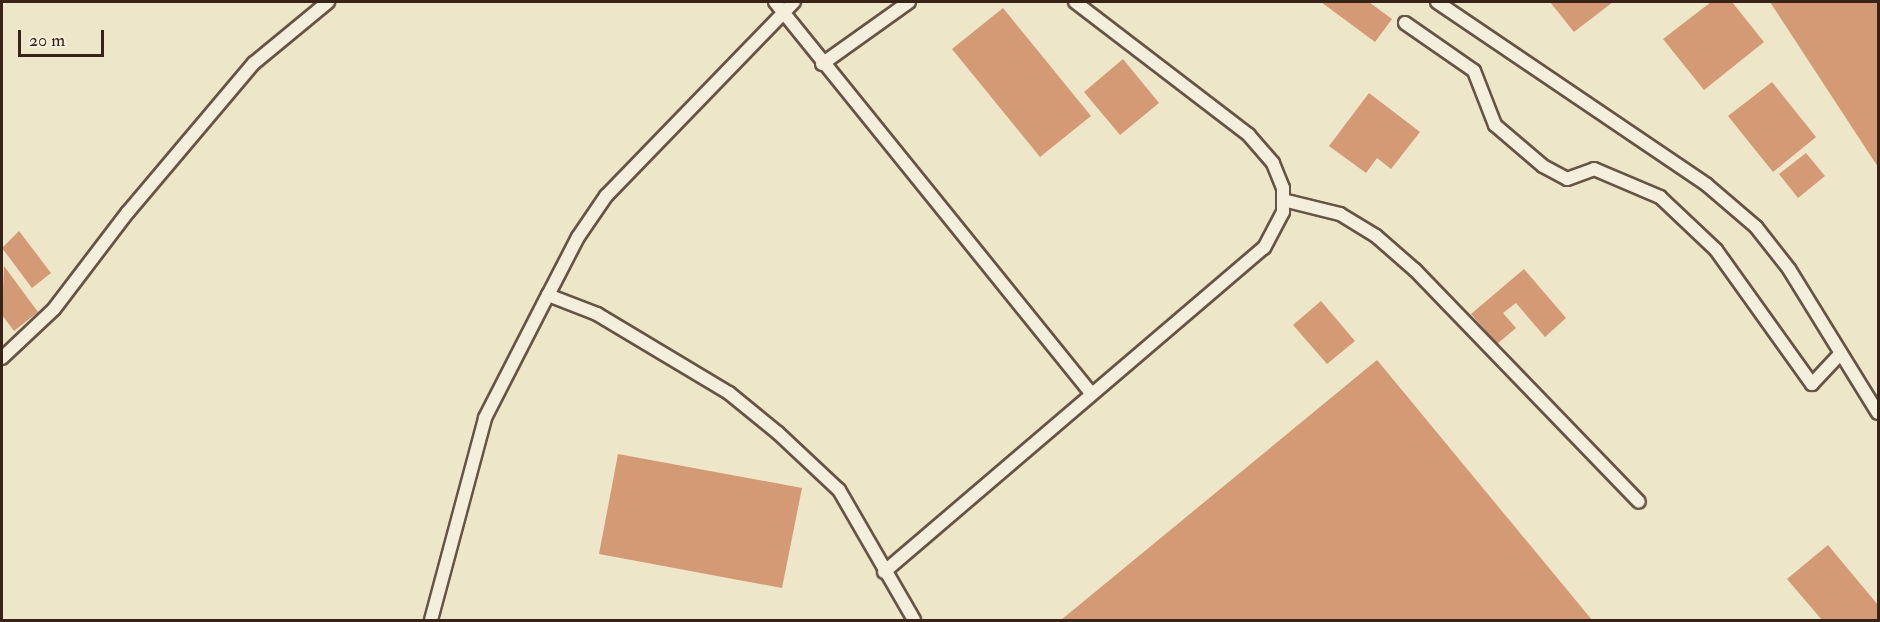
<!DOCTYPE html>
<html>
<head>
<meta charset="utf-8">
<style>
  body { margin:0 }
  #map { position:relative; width:1880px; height:622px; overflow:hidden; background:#eee6c9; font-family:"IM FELL Double Pica",serif }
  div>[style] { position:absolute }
  .building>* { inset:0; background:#d49a75 }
  .roads { filter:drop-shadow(2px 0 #665445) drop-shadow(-2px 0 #665445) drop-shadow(0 2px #665445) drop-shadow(0 -2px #665445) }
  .service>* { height:12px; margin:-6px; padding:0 6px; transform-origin:6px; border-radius:6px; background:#f4efdc }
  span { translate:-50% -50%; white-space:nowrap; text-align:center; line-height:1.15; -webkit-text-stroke:6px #f4efdc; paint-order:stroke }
  .frame { position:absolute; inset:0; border:3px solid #382319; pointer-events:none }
  .scale { position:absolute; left:18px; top:30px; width:86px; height:27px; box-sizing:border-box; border:3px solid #382319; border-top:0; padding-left:8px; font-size:18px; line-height:21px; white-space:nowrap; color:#382319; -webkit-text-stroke:4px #f4efdc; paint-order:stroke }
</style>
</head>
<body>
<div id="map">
  <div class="building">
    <i style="clip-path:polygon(1321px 2px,1369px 2px,1392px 19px,1375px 42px)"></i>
    <i style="clip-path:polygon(1550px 2px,1613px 2px,1574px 32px)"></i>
    <i style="clip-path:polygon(1711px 2px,1732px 2px,1764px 42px,1704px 90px,1663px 39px)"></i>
    <i style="clip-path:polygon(1770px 2px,1878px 2px,1878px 167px)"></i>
    <i style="clip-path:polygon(1003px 8px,1091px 116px,1040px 157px,952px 49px)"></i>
    <i style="clip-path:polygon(1123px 59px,1159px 103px,1120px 135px,1084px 92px)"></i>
    <i style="clip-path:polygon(1772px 82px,1816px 137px,1773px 172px,1728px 116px)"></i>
    <i style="clip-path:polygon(1369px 93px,1420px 132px,1391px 169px,1377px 158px,1366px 173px,1329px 146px)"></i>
    <i style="clip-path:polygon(1806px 153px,1825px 176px,1798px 198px,1779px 174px)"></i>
    <i style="clip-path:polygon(19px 231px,51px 273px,32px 288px,2px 248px)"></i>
    <i style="clip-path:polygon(4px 266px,38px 312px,14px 331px,2px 315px)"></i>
    <i style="clip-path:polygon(1524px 269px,1566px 318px,1545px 337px,1516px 303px,1503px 313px,1516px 328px,1497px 344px,1471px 314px)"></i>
    <i style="clip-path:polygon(1321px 301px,1355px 341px,1327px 364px,1293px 325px)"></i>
    <i style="clip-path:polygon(1377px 360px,1592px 620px,1061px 620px)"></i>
    <i style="clip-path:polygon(618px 454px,802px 488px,782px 588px,599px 554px)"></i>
    <i style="clip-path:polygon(1828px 545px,1878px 605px,1878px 620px,1822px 620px,1787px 579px)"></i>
  </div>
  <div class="roads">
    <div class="service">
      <i style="left:775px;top:2px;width:503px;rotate:51.06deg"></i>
      <i style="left:794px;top:2px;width:270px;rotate:134.1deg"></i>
      <i style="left:606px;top:196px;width:50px;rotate:124.3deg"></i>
      <i style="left:578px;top:237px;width:65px;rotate:117.3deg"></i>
      <i style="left:548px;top:295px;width:53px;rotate:21.2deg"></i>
      <i style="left:597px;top:314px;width:154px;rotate:30.9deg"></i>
      <i style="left:729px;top:393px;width:63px;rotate:39.2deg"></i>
      <i style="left:778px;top:433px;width:83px;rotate:43.1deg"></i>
      <i style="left:839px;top:490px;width:150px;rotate:60deg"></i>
      <i style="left:1437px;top:2px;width:326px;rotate:34.1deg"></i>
      <i style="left:1707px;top:185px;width:65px;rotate:40.6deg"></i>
      <i style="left:1756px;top:227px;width:53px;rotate:51.8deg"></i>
      <i style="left:1789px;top:269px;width:169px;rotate:58.3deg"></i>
      <i style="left:1405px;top:23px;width:84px;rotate:34.8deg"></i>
      <i style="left:1474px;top:71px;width:58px;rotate:68.7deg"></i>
      <i style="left:1495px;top:125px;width:63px;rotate:40.5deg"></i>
      <i style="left:1543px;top:166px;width:27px;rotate:28deg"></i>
      <i style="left:1567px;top:179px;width:29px;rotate:-20deg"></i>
      <i style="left:1594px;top:169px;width:72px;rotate:23deg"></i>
      <i style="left:1660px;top:197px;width:77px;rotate:43.4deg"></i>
      <i style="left:1716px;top:250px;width:165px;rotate:54.4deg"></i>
      <i style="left:1812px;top:384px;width:42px;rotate:-46.9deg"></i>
      <i style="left:822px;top:64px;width:107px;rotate:-35.5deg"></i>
      <i style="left:1283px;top:200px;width:59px;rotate:13.8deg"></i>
      <i style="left:1340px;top:214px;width:42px;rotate:31.4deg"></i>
      <i style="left:1376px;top:236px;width:52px;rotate:41.1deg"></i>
      <i style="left:1415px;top:270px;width:322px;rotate:46deg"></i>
      <i style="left:2px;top:358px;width:71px;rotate:-43.3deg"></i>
      <i style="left:54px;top:309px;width:122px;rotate:-52.7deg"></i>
      <i style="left:128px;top:212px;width:195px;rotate:-49.8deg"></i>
      <i style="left:254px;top:63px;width:96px;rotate:-39.5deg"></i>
      <i style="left:884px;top:572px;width:499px;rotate:-40.5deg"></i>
      <i style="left:1264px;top:248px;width:41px;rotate:-62.2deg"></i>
      <i style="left:1283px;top:212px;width:24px;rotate:-90deg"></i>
      <i style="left:1283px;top:188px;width:27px;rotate:-112deg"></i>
      <i style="left:1273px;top:163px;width:37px;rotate:-131deg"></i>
      <i style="left:1249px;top:135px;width:219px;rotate:-142.6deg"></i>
      <i style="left:431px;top:620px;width:209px;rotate:-75deg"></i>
      <i style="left:485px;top:418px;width:138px;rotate:-62.9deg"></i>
    </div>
  </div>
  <div class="frame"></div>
  <div class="scale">20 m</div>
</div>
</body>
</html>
